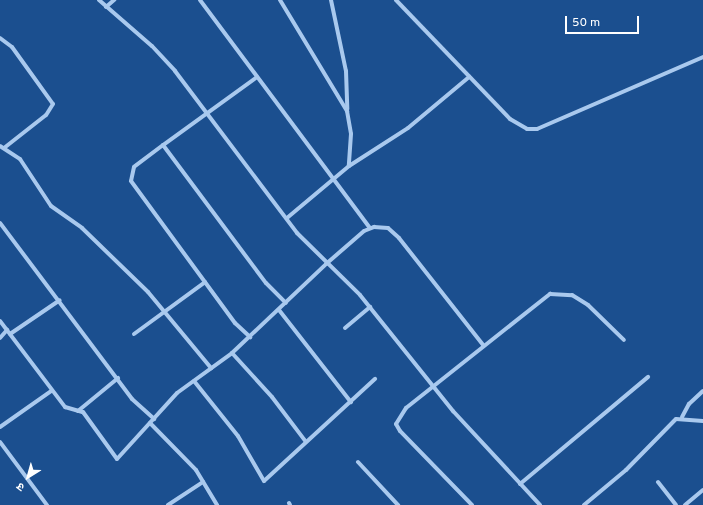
<!DOCTYPE html>
<html>
<head>
<meta charset="utf-8">
<style>
  body { margin:0 }
  #map { position:relative; width:703px; height:505px; overflow:hidden; background:#1b4f8f; font-family:Overpass,"Noto Sans Devanagari",sans-serif }
  div>[style] { position:absolute }
  .street>* { height:4px; margin:-2px; padding:0 2px; transform-origin:2px; border-radius:2px; background:#a9c9ee }
  span { translate:-50% -50%; white-space:nowrap; text-align:center; line-height:1.15; -webkit-text-stroke:4px #1b4f8f; paint-order:stroke }
  .north { position:absolute; left:8px; top:457px; width:40px; height:40px; -webkit-text-stroke:3px #1b4f8f; paint-order:stroke; rotate:217deg; font-size:11px; font-weight:700; line-height:16px; text-align:center; color:#fff }
  .north::after { content:''; display:block; margin:auto; width:14px; height:18px; background:#fff; clip-path:polygon(50% 0,100% 100%,50% 72%,0 100%) }
  .scale { position:absolute; left:565px; top:16px; width:74px; height:18px; box-sizing:border-box; border:2px solid #fff; border-top:0; padding-left:5px; font-size:12px; line-height:14px; white-space:nowrap; color:#fff; -webkit-text-stroke:3px #1b4f8f; paint-order:stroke }
</style>
</head>
<body>
<div id="map">
  <div class="street">
    <i style="left:99px;top:0;width:70px;rotate:41deg"></i>
    <i style="left:152px;top:46px;width:34px;rotate:47deg"></i>
    <i style="left:175px;top:71px;width:203px;rotate:53deg"></i>
    <i style="left:297px;top:233px;width:88px;rotate:44.5deg"></i>
    <i style="left:360px;top:295px;width:149px;rotate:51.3deg"></i>
    <i style="left:453px;top:411px;width:128px;rotate:47.2deg"></i>
    <i style="left:200px;top:0;width:284px;rotate:53.3deg"></i>
    <i style="left:280px;top:0;width:130px;rotate:58.9deg"></i>
    <i style="left:347px;top:111px;width:23px;rotate:80deg"></i>
    <i style="left:351px;top:134px;width:32px;rotate:94deg"></i>
    <i style="left:349px;top:166px;width:81px;rotate:140deg"></i>
    <i style="left:331px;top:0;width:73px;rotate:78.1deg"></i>
    <i style="left:346px;top:71px;width:38px;rotate:88deg"></i>
    <i style="left:396px;top:0;width:165px;rotate:46.2deg"></i>
    <i style="left:510px;top:119px;width:20px;rotate:30deg"></i>
    <i style="left:527px;top:129px;width:10px"></i>
    <i style="left:537px;top:129px;width:181px;rotate:-23.4deg"></i>
    <i style="left:106px;top:7px;width:11px;rotate:-41deg"></i>
    <i style="left:0;top:38px;width:15px;rotate:37deg"></i>
    <i style="left:12px;top:47px;width:70px;rotate:54.3deg"></i>
    <i style="left:53px;top:104px;width:13px;rotate:122deg"></i>
    <i style="left:46px;top:115px;width:53px;rotate:141.8deg"></i>
    <i style="left:257px;top:77px;width:116px;rotate:144.1deg"></i>
    <i style="left:163px;top:145px;width:172px;rotate:53.3deg"></i>
    <i style="left:266px;top:283px;width:28px;rotate:45deg"></i>
    <i style="left:163px;top:145px;width:36px;rotate:143deg"></i>
    <i style="left:134px;top:167px;width:14px;rotate:102deg"></i>
    <i style="left:131px;top:181px;width:176px;rotate:53.8deg"></i>
    <i style="left:235px;top:323px;width:21px;rotate:43deg"></i>
    <i style="left:0;top:146px;width:24px;rotate:33deg"></i>
    <i style="left:20px;top:159px;width:56px;rotate:56.6deg"></i>
    <i style="left:51px;top:206px;width:38px;rotate:35deg"></i>
    <i style="left:82px;top:228px;width:92px;rotate:44.1deg"></i>
    <i style="left:148px;top:292px;width:99px;rotate:50.3deg"></i>
    <i style="left:349px;top:166px;width:70px;rotate:-32.8deg"></i>
    <i style="left:408px;top:128px;width:80px;rotate:-39.9deg"></i>
    <i style="left:0;top:223px;width:220px;rotate:53.1deg"></i>
    <i style="left:132px;top:399px;width:30px;rotate:42deg"></i>
    <i style="left:279px;top:310px;width:117px;rotate:52deg"></i>
    <i style="left:0;top:321px;width:108px;rotate:52.9deg"></i>
    <i style="left:65px;top:407px;width:19px;rotate:16deg"></i>
    <i style="left:83px;top:412px;width:58px;rotate:54.1deg"></i>
    <i style="left:117px;top:459px;width:89px;rotate:-47.7deg"></i>
    <i style="left:177px;top:393px;width:68px;rotate:-36deg"></i>
    <i style="left:232px;top:353px;width:129px;rotate:-43.4deg"></i>
    <i style="left:326px;top:264px;width:50px;rotate:-41deg"></i>
    <i style="left:364px;top:231px;width:11px;rotate:-22deg"></i>
    <i style="left:374px;top:227px;width:14px;rotate:4deg"></i>
    <i style="left:388px;top:228px;width:15px;rotate:42deg"></i>
    <i style="left:399px;top:238px;width:137px;rotate:51.8deg"></i>
    <i style="left:345px;top:328px;width:33px;rotate:-40deg"></i>
    <i style="left:10px;top:334px;width:60px;rotate:-34.2deg"></i>
    <i style="left:134px;top:334px;width:88px;rotate:-36.2deg"></i>
    <i style="left:0;top:338px;width:11px;rotate:-49deg"></i>
    <i style="left:232px;top:353px;width:59px;rotate:47.7deg"></i>
    <i style="left:272px;top:397px;width:56px;rotate:52.9deg"></i>
    <i style="left:194px;top:381px;width:70px;rotate:51.3deg"></i>
    <i style="left:238px;top:436px;width:52px;rotate:60deg"></i>
    <i style="left:264px;top:481px;width:151px;rotate:-42.6deg"></i>
    <i style="left:78px;top:411px;width:52px;rotate:-39.5deg"></i>
    <i style="left:682px;top:417px;width:15px;rotate:-62deg"></i>
    <i style="left:689px;top:404px;width:19px;rotate:-43deg"></i>
    <i style="left:150px;top:423px;width:66px;rotate:45.6deg"></i>
    <i style="left:196px;top:470px;width:41px;rotate:59deg"></i>
    <i style="left:0;top:427px;width:62px;rotate:-35.2deg"></i>
    <i style="left:0;top:442px;width:79px;rotate:53.3deg"></i>
    <i style="left:358px;top:462px;width:59px;rotate:47.1deg"></i>
    <i style="left:658px;top:482px;width:29px;rotate:52deg"></i>
    <i style="left:520px;top:484px;width:167px;rotate:-39.9deg"></i>
    <i style="left:289px;top:503px;width:2px;rotate:63deg"></i>
    <i style="left:168px;top:505px;width:42px;rotate:-33.3deg"></i>
    <i style="left:472px;top:505px;width:103px;rotate:-134.2deg"></i>
    <i style="left:400px;top:431px;width:8px;rotate:-120deg"></i>
    <i style="left:396px;top:424px;width:19px;rotate:-58deg"></i>
    <i style="left:406px;top:408px;width:184px;rotate:-38.4deg"></i>
    <i style="left:550px;top:294px;width:22px;rotate:3deg"></i>
    <i style="left:572px;top:295px;width:19px;rotate:32deg"></i>
    <i style="left:588px;top:305px;width:50px;rotate:44.2deg"></i>
    <i style="left:584px;top:505px;width:55px;rotate:-39.8deg"></i>
    <i style="left:626px;top:470px;width:71px;rotate:-45.6deg"></i>
    <i style="left:676px;top:419px;width:27px;rotate:4deg"></i>
    <i style="left:685px;top:505px;width:23px;rotate:-40deg"></i>
  </div>
  <div class="north">उ</div>
  <div class="scale">50 m</div>
</div>
</body>
</html>
